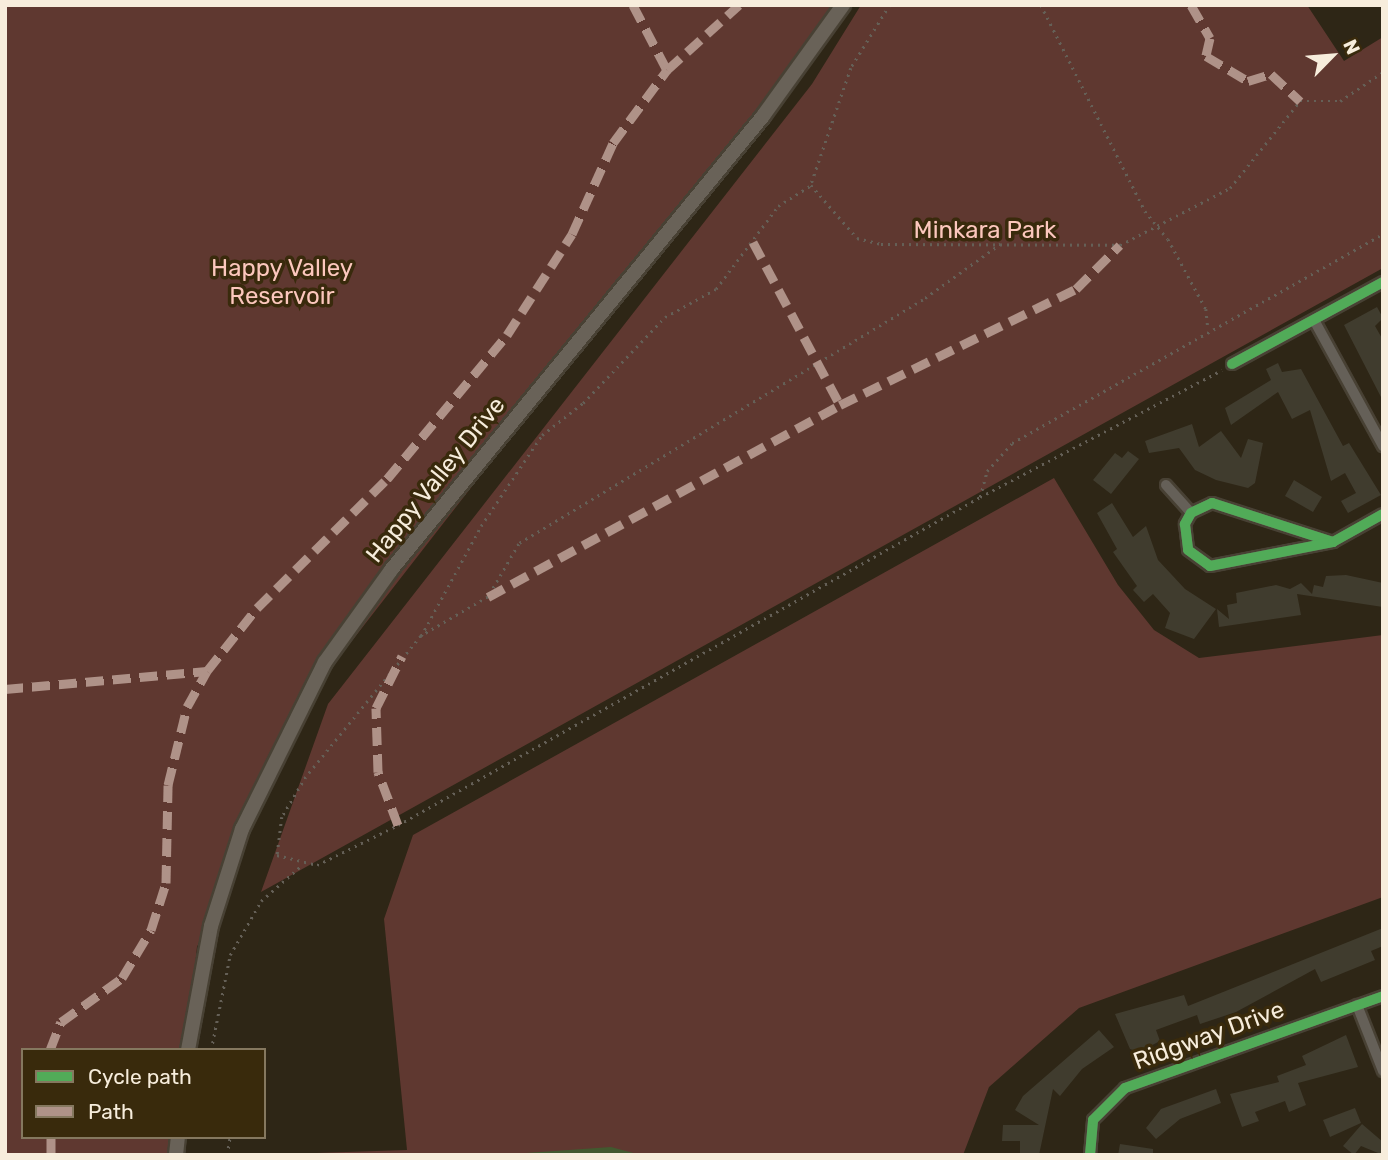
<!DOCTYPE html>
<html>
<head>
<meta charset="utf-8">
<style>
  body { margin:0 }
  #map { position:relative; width:1388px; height:1160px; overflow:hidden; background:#2e2616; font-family:Rubik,sans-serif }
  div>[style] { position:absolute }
  .green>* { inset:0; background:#5f3830 }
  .water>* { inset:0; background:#42592f }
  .building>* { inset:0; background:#403c2e }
  .path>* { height:2.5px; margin-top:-1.25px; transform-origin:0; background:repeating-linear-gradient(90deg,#656057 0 2px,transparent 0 7px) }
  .roads { filter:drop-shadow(2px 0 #484134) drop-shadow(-2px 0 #484134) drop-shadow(0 2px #484134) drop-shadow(0 -2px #484134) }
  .street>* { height:10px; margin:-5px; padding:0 5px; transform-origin:5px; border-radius:5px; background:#656058 }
  .secondary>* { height:14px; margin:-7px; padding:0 7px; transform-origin:7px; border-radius:7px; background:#696258 }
  .quiet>* { height:9px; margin-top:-4.5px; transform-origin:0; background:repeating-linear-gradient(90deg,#af9288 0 18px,transparent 0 27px) }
  .cycleway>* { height:10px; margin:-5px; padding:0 5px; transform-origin:5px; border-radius:5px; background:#51ab58 }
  span { translate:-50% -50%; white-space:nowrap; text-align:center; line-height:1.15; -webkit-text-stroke:7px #392a0c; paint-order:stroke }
  .park-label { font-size:24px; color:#fcc7bd }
  .street-label { font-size:24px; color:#f7eddc }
  .frame { position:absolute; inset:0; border:7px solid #f7eddc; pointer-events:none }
  .legend { position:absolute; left:21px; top:1048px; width:245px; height:91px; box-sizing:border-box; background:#392a0c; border:2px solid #85785f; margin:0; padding:9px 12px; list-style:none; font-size:21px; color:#f7eddc }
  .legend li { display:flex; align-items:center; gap:14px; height:35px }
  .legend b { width:35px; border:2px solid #85785f }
  .north { position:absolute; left:1297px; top:21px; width:70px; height:70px; -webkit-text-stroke:5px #392a0c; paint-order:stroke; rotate:65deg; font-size:19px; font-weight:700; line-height:28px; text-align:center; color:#f7eddc }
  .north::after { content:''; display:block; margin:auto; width:24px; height:32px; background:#f7eddc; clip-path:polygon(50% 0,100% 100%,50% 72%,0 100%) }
</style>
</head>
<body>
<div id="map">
  <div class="green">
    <i style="clip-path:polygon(5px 5px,831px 5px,806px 57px,288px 723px,197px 947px,186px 1050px,23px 1050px,23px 1137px,177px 1137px,175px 1155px,5px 1155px)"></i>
    <i style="clip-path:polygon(861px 5px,1307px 5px,1344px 61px,1383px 37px,1383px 268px,261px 892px,328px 704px,812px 84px)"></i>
    <i style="clip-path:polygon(1054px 478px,1118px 585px,1154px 630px,1199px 658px,1383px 635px,1383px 897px,1079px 1008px,989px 1087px,963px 1155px,255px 1155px,407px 1150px,384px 919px,413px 835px)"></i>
  </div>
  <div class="water">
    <i style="clip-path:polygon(611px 1147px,641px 1155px,499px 1155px)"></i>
  </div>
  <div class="building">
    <i style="clip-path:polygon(1377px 307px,1383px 318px,1375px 326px,1383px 340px,1383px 401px,1344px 325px)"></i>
    <i style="clip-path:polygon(1278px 363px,1282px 372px,1301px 369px,1343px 446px,1349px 443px,1381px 495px,1348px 513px,1341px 501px,1356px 493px,1345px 473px,1331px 481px,1310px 410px,1292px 419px,1278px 392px,1231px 425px,1225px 408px,1271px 380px,1266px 369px)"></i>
    <i style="clip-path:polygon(1192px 424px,1199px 447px,1221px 431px,1241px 458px,1248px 439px,1263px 443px,1255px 483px,1248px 488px,1216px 480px,1195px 470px,1179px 448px,1149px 453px,1145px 441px)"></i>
    <i style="clip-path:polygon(1128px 451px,1139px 459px,1111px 494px,1093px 480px,1115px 453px,1122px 458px)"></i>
    <i style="clip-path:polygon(1294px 480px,1322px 497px,1313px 512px,1285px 496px)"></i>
    <i style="clip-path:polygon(1112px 503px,1133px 537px,1146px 526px,1158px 560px,1185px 589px,1216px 609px,1194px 639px,1165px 628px,1170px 613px,1153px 594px,1144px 602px,1133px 590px,1137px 586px,1113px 552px,1117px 549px,1097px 513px)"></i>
    <i style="clip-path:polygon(1346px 575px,1383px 583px,1383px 607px,1297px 594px,1301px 615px,1219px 627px,1217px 609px,1229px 619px,1227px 605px,1237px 603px,1236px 593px,1276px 585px,1290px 589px,1301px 583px,1312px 594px,1314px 585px,1323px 587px,1326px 576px)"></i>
    <i style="clip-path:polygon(1383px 928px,1383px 946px,1371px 951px,1375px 960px,1321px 982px,1315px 969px,1236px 1012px,1200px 1024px,1197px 1015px,1156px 1030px,1160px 1041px,1139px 1052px,1130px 1049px,1115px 1014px,1184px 995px,1188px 1006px)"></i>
    <i style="clip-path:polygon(1099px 1030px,1114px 1047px,1082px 1069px,1060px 1096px,1053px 1089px,1039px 1155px,1020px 1155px,1020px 1141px,1002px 1141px,1003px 1125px,1039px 1125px,1015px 1110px,1023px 1096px)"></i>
    <i style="clip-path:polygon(1346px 1035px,1358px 1067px,1298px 1083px,1306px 1105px,1289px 1112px,1285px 1101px,1255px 1112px,1259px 1121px,1242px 1127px,1230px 1094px,1279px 1082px,1277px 1076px,1306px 1065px,1302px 1056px)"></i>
    <i style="clip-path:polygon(1216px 1089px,1221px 1103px,1180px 1119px,1156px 1139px,1146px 1128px,1161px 1109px)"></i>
    <i style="clip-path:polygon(1355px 1108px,1361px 1123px,1330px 1137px,1323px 1120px)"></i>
    <i style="clip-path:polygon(1362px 1124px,1383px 1142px,1383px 1155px,1361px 1146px,1354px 1155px,1343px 1146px)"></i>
    <i style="clip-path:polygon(1120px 1144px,1153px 1149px,1153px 1155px,1118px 1155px)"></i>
  </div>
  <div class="path">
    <i style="left:890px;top:5px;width:74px;rotate:121.8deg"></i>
    <i style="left:851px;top:68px;width:124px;rotate:108.9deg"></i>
    <i style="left:811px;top:185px;width:70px;rotate:49deg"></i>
    <i style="left:857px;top:238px;width:25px;rotate:14deg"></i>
    <i style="left:881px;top:244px;width:239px;rotate:0.2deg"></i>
    <i style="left:1120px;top:245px;width:124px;rotate:-27.4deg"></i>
    <i style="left:1230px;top:188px;width:112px;rotate:-51.2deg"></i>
    <i style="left:1300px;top:101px;width:40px"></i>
    <i style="left:1340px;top:101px;width:52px;rotate:-34deg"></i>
    <i style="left:1041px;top:5px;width:231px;rotate:63.2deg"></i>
    <i style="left:1145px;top:211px;width:36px;rotate:51deg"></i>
    <i style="left:1168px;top:239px;width:80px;rotate:61.5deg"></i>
    <i style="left:1206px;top:309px;width:20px;rotate:84deg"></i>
    <i style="left:1001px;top:244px;width:96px;rotate:144.3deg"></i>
    <i style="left:923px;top:300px;width:472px;rotate:148.9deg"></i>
    <i style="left:519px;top:544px;width:61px;rotate:120.3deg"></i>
    <i style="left:488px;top:597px;width:78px;rotate:149.8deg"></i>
    <i style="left:421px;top:636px;width:182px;rotate:129.2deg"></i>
    <i style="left:306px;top:777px;width:47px;rotate:121deg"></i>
    <i style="left:282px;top:817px;width:38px;rotate:97deg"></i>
    <i style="left:277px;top:855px;width:41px;rotate:14deg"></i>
    <i style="left:317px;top:865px;width:90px;rotate:-26.3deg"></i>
    <i style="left:398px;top:825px;width:668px;rotate:-29.4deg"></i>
    <i style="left:980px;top:497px;width:27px;rotate:-75deg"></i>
    <i style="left:987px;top:471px;width:38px;rotate:-48deg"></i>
    <i style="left:1012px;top:443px;width:426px;rotate:-29.4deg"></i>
    <i style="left:980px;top:497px;width:273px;rotate:-27.7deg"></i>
    <i style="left:421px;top:636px;width:125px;rotate:-61.4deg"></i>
    <i style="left:481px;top:526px;width:110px;rotate:-56.2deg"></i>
    <i style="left:542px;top:435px;width:52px;rotate:-38deg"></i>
    <i style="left:583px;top:403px;width:119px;rotate:-46.4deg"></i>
    <i style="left:665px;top:317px;width:58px;rotate:-28.8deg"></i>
    <i style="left:716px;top:289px;width:104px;rotate:-53.2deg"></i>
    <i style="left:778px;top:206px;width:39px;rotate:-32deg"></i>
    <i style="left:211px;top:1050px;width:97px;rotate:-78.7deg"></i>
    <i style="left:230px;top:955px;width:62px;rotate:-60.1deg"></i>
    <i style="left:261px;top:901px;width:55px;rotate:-41.3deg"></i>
    <i style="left:227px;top:1155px;width:18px;rotate:-81deg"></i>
  </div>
  <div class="roads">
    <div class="street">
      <i style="left:1314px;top:320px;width:144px;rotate:61.3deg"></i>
      <i style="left:1232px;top:364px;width:172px;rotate:-28.5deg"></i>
      <i style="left:1166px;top:485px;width:38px;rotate:48deg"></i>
      <i style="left:1333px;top:542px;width:127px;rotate:-162.1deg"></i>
      <i style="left:1212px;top:503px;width:23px;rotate:155deg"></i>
      <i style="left:1191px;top:513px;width:13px;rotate:119deg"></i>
      <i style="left:1185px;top:524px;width:26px;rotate:83deg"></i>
      <i style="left:1188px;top:550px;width:27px;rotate:36deg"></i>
      <i style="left:1210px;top:566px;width:125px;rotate:-11deg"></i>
      <i style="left:1333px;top:542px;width:57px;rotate:-29.2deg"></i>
      <i style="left:1357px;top:1005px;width:71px;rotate:68.5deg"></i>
      <i style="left:1090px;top:1155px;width:35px;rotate:-85deg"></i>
      <i style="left:1093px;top:1120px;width:45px;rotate:-45deg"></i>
      <i style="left:1125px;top:1088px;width:274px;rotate:-19.6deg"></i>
    </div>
    <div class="secondary">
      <i style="left:188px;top:1050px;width:126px;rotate:-79.5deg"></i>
      <i style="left:211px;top:926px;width:102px;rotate:-72.3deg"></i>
      <i style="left:242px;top:829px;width:186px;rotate:-63.6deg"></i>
      <i style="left:325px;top:662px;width:113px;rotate:-54.3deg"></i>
      <i style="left:391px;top:570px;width:587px;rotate:-50.67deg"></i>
      <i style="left:763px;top:116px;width:137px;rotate:-54.2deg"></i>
      <i style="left:176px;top:1155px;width:18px;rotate:-84deg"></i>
    </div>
  </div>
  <div class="quiet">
    <i style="left:633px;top:5px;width:73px;rotate:62.4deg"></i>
    <i style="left:1191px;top:5px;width:38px;rotate:60deg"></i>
    <i style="left:1210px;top:38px;width:18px;rotate:103deg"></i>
    <i style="left:1206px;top:56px;width:49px;rotate:30.8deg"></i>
    <i style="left:1248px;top:81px;width:24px;rotate:-17deg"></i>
    <i style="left:1271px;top:74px;width:40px;rotate:43deg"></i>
    <i style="left:753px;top:242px;width:185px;rotate:61.9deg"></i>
    <i style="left:488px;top:597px;width:401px;rotate:-28.6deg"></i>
    <i style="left:840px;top:405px;width:263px;rotate:-26.2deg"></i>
    <i style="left:1076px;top:289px;width:62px;rotate:-45deg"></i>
    <i style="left:5px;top:689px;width:203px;rotate:-5.1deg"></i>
    <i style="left:398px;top:825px;width:57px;rotate:-110.7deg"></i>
    <i style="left:378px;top:772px;width:64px;rotate:-91.8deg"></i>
    <i style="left:376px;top:708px;width:58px;rotate:-63.4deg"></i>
    <i style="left:50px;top:1050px;width:30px;rotate:-69deg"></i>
    <i style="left:61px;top:1022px;width:75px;rotate:-35.8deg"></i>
    <i style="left:122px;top:978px;width:56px;rotate:-58.9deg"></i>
    <i style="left:151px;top:930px;width:49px;rotate:-72.3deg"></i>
    <i style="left:166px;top:883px;width:98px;rotate:-88.8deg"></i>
    <i style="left:168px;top:785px;width:80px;rotate:-76.3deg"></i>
    <i style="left:187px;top:707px;width:41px;rotate:-60.9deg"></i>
    <i style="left:207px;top:671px;width:80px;rotate:-51.6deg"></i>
    <i style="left:257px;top:608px;width:183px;rotate:-44.8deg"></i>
    <i style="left:387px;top:479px;width:187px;rotate:-50.2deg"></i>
    <i style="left:507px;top:335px;width:120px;rotate:-57.2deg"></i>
    <i style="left:572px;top:234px;width:100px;rotate:-65.7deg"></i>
    <i style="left:613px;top:143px;width:91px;rotate:-53.5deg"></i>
    <i style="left:667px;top:70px;width:97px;rotate:-42.1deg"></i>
    <i style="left:51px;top:1137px;width:18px;rotate:90deg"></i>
  </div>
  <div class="cycleway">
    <i style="left:1232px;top:364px;width:172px;rotate:-28.5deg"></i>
    <i style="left:1333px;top:542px;width:127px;rotate:-162.1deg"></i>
    <i style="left:1212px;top:503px;width:23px;rotate:155deg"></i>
    <i style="left:1191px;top:513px;width:13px;rotate:119deg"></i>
    <i style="left:1185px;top:524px;width:26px;rotate:83deg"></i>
    <i style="left:1188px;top:550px;width:27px;rotate:36deg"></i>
    <i style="left:1210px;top:566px;width:125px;rotate:-11deg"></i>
    <i style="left:1333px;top:542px;width:57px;rotate:-29.2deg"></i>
    <i style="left:1090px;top:1155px;width:35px;rotate:-85deg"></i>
    <i style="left:1093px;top:1120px;width:45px;rotate:-45deg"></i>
    <i style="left:1125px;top:1088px;width:274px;rotate:-19.6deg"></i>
  </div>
  <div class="park-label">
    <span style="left:985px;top:231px">Minkara Park</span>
    <span style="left:282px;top:283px">Happy Valley<br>Reservoir</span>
  </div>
  <div class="street-label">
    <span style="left:436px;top:480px;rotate:-51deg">Happy Valley Drive</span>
    <span style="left:1209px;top:1036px;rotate:-20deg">Ridgway Drive</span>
  </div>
  <div class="frame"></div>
  <ul class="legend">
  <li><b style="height:9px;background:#51ab58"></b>Cycle path</li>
  <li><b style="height:9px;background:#af9288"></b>Path</li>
  </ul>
  <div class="north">N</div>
</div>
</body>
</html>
